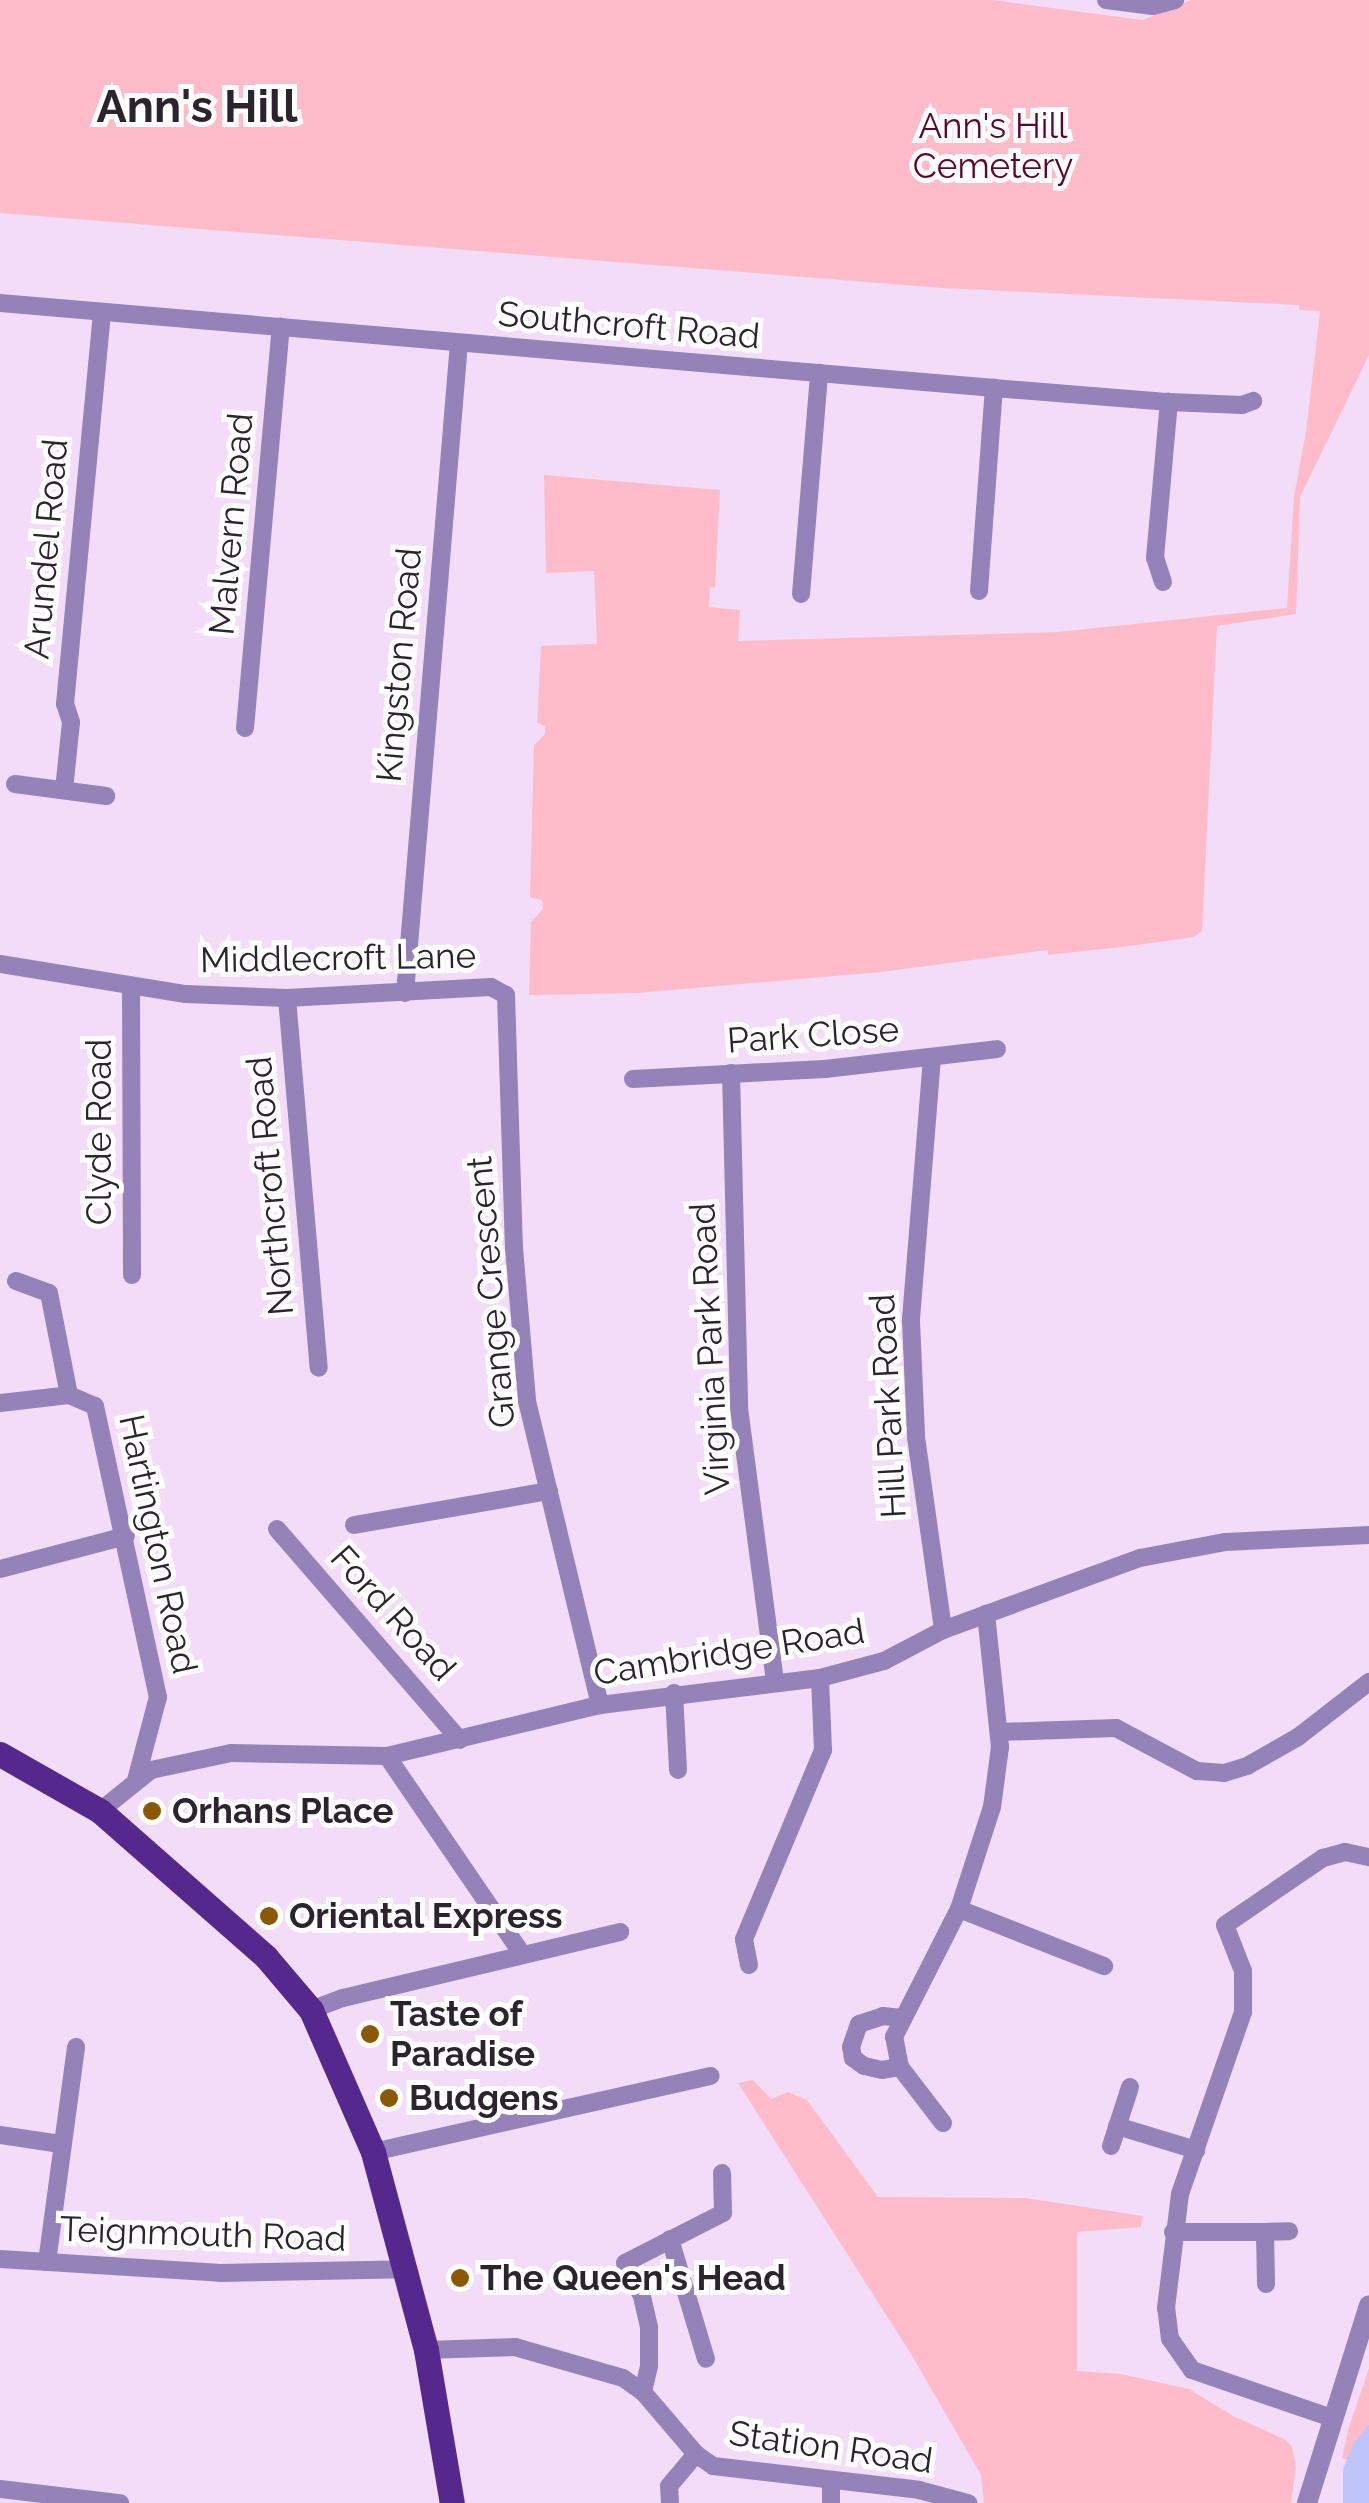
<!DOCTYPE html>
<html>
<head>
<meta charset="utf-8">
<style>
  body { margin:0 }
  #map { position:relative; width:1369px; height:2503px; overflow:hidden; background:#f3dcf7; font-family:Raleway,sans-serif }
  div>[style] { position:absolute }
  .green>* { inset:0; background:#febcca }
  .water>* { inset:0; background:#bdc5fb }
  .minor>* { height:18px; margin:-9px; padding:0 9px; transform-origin:9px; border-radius:9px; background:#9482b9 }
  .tertiary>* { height:20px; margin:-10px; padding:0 10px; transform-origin:10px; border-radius:10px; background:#9482b9 }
  .primary>* { height:25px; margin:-12.5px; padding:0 12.5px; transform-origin:12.5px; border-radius:12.5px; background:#54288c }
  .dots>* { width:28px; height:28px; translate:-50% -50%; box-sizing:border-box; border:5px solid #fff; border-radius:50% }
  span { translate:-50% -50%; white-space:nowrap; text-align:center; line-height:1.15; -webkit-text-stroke:10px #fff; paint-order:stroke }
  .park-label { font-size:35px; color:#600329 }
  .street-label { font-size:35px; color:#2c242d }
  .poi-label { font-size:35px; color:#2c242d; font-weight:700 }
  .left { translate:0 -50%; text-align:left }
  .district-label { font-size:45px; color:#2c242d; font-weight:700 }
</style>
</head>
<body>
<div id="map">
  <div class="green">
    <i style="clip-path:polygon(0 0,992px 0,1143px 20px,1191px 0,1369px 0,1369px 355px,1300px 497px,1296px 614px,1217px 626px,1202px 931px,1194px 937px,1130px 946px,1048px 955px,1048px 950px,881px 972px,637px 993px,529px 995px,531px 922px,543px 909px,542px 900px,530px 897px,534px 745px,545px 734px,545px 726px,537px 723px,541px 646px,597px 644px,594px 571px,546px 573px,544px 475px,720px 490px,715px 588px,710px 587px,709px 607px,740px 610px,738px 641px,1058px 632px,1287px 608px,1294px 496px,1306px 432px,1320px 311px,1299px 310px,1299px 305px,942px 288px,0 213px)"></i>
    <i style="clip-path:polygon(753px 2080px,771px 2099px,788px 2092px,807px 2100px,878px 2197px,1026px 2198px,1143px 2216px,1141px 2227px,1077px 2232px,1077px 2371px,1121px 2374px,1189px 2389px,1233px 2416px,1284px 2439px,1292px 2446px,1296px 2467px,1291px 2503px,984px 2503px,981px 2475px,911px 2354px,738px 2083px)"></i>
    <i style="clip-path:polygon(1369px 2368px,1369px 2424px,1347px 2460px,1342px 2458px,1348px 2430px)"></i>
  </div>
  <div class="water">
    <i style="clip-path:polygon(1369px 2424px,1369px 2503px,1343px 2503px,1343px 2469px,1353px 2444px)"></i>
  </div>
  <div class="minor">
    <i style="left:1106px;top:0;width:47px;rotate:7.3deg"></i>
    <i style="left:1153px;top:6px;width:23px;rotate:-15deg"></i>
    <i style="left:0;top:303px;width:998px;rotate:4.89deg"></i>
    <i style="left:994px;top:388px;width:176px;rotate:4.6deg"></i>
    <i style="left:1169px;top:402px;width:73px;rotate:2.4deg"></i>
    <i style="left:1242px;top:405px;width:12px;rotate:-20deg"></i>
    <i style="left:1163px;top:582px;width:25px;rotate:-108deg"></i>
    <i style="left:1155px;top:558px;width:157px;rotate:-84.9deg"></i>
    <i style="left:979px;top:591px;width:204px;rotate:-85.8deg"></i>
    <i style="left:801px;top:594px;width:222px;rotate:-85.3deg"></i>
    <i style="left:245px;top:728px;width:403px;rotate:-84.9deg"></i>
    <i style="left:15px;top:784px;width:92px;rotate:7.5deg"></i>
    <i style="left:64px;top:790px;width:68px;rotate:-84.1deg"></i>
    <i style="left:71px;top:722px;width:19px;rotate:-108deg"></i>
    <i style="left:65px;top:704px;width:394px;rotate:-84.6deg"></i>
    <i style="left:0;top:964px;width:188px;rotate:9.2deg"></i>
    <i style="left:186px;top:994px;width:101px;rotate:2.3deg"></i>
    <i style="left:287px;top:998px;width:204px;rotate:-3.1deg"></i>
    <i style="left:491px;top:987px;width:17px;rotate:28deg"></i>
    <i style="left:506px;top:995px;width:253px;rotate:88.2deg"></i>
    <i style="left:514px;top:1248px;width:154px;rotate:85.1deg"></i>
    <i style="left:527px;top:1401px;width:313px;rotate:76.5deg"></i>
    <i style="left:131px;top:988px;width:287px;rotate:89.8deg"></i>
    <i style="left:405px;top:993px;width:652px;rotate:-85.25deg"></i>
    <i style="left:287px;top:998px;width:371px;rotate:85.1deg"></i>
    <i style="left:932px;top:1058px;width:264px;rotate:94.6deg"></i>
    <i style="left:911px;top:1321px;width:116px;rotate:87.5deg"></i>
    <i style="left:916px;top:1437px;width:195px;rotate:82deg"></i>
    <i style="left:731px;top:1073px;width:335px;rotate:88.6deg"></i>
    <i style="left:739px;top:1408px;width:274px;rotate:82.5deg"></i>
    <i style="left:633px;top:1079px;width:192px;rotate:-3deg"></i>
    <i style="left:825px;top:1069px;width:173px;rotate:-6.6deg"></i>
    <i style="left:16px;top:1281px;width:35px;rotate:20deg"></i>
    <i style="left:49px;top:1293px;width:104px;rotate:78.9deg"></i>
    <i style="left:0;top:1403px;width:69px;rotate:-6.6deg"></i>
    <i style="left:69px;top:1395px;width:28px;rotate:23deg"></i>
    <i style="left:95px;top:1406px;width:298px;rotate:77.8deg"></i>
    <i style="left:158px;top:1697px;width:86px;rotate:104.8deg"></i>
    <i style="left:354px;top:1525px;width:198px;rotate:-9.9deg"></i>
    <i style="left:277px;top:1529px;width:279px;rotate:49.1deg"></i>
    <i style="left:0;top:1569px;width:130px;rotate:-14.7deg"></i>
    <i style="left:674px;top:1693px;width:77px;rotate:87deg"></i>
    <i style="left:999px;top:1732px;width:117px;rotate:-2deg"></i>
    <i style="left:1116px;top:1728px;width:92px;rotate:28deg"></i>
    <i style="left:1197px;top:1771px;width:27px;rotate:4deg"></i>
    <i style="left:1224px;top:1773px;width:24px;rotate:-17deg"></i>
    <i style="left:1247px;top:1766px;width:59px;rotate:-29.6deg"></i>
    <i style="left:1298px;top:1737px;width:90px;rotate:-37.8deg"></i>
    <i style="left:387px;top:1756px;width:241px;rotate:55.7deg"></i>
    <i style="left:100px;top:1811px;width:65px;rotate:-38.8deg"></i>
    <i style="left:151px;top:1770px;width:82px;rotate:-12deg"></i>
    <i style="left:231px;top:1753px;width:156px;rotate:1.1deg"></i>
    <i style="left:387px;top:1756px;width:219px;rotate:-13.5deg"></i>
    <i style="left:600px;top:1705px;width:222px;rotate:-7deg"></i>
    <i style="left:820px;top:1678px;width:66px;rotate:-14.9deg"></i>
    <i style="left:884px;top:1661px;width:67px;rotate:-27.7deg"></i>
    <i style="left:943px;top:1630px;width:210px;rotate:-20.1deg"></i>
    <i style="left:1140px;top:1558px;width:86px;rotate:-10.7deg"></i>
    <i style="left:1225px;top:1542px;width:144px;rotate:-2.8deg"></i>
    <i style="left:959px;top:1909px;width:156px;rotate:21.5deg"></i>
    <i style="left:749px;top:1965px;width:26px;rotate:-101deg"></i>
    <i style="left:744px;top:1939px;width:205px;rotate:-67.3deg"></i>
    <i style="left:823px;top:1750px;width:72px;rotate:-92.4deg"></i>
    <i style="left:311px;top:2010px;width:34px;rotate:-21deg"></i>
    <i style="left:343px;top:1998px;width:285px;rotate:-13.4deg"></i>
    <i style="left:900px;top:2067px;width:18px;rotate:171deg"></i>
    <i style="left:882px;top:2070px;width:18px;rotate:-167deg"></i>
    <i style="left:864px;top:2066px;width:14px;rotate:-144deg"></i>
    <i style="left:853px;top:2058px;width:11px;rotate:-100deg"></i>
    <i style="left:851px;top:2047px;width:24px;rotate:-71deg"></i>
    <i style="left:859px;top:2024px;width:25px;rotate:-18deg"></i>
    <i style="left:883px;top:2016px;width:19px;rotate:6deg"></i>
    <i style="left:943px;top:2123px;width:71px;rotate:-127.5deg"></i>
    <i style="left:900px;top:2067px;width:31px;rotate:-101deg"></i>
    <i style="left:894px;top:2037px;width:144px;rotate:-63.1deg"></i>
    <i style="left:959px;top:1909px;width:107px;rotate:-72.1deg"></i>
    <i style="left:992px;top:1807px;width:61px;rotate:-82.4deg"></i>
    <i style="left:1000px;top:1747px;width:134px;rotate:-96deg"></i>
    <i style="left:1117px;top:2126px;width:83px;rotate:16.9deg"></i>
    <i style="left:0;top:2135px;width:61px;rotate:8.5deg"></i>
    <i style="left:1111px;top:2146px;width:62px;rotate:-72.1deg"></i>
    <i style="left:373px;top:2152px;width:346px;rotate:-12.7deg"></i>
    <i style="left:1173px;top:2232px;width:92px"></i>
    <i style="left:1265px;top:2232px;width:52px;rotate:88.9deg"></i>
    <i style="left:1265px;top:2232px;width:24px;rotate:-2deg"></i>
    <i style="left:670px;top:2239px;width:125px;rotate:73.3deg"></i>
    <i style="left:0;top:2259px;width:221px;rotate:3.6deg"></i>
    <i style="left:221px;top:2273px;width:184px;rotate:-1.2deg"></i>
    <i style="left:47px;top:2262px;width:217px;rotate:-82.3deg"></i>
    <i style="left:426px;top:2350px;width:89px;rotate:-1.9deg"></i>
    <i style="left:515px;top:2347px;width:112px;rotate:16deg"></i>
    <i style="left:623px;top:2378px;width:24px;rotate:35deg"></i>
    <i style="left:643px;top:2392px;width:82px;rotate:49.5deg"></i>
    <i style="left:696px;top:2454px;width:21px;rotate:35deg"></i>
    <i style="left:713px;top:2466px;width:207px;rotate:6.6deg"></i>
    <i style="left:919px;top:2490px;width:51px;rotate:14.9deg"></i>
    <i style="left:643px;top:2392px;width:27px;rotate:-77deg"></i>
    <i style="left:649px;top:2366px;width:39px;rotate:-90deg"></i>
    <i style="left:649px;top:2327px;width:32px;rotate:-103deg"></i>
    <i style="left:642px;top:2296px;width:37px;rotate:-117deg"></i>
    <i style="left:625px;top:2263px;width:110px;rotate:-27deg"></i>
    <i style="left:723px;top:2213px;width:40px;rotate:-91.4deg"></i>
    <i style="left:1332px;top:2418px;width:148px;rotate:-161.1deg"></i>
    <i style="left:1192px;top:2370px;width:38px;rotate:-125deg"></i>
    <i style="left:1170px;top:2339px;width:31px;rotate:-97deg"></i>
    <i style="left:1166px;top:2308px;width:115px;rotate:-83deg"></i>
    <i style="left:1180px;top:2194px;width:193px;rotate:-70.9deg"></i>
    <i style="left:1243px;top:2012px;width:41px;rotate:-90deg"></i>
    <i style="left:1243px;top:1971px;width:49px;rotate:-111.4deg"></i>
    <i style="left:1225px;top:1925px;width:119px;rotate:-34.4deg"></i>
    <i style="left:1323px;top:1858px;width:23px;rotate:-15deg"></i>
    <i style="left:1345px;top:1852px;width:25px;rotate:12deg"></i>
    <i style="left:0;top:2489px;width:121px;rotate:6.7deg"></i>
    <i style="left:670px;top:2503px;width:17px;rotate:-93deg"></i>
    <i style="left:669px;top:2486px;width:42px;rotate:-49.8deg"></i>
    <i style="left:831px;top:2503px;width:21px;rotate:-90deg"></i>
  </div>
  <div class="tertiary">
    <i style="left:1307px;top:2503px;width:207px;rotate:-72.6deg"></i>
  </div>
  <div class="primary">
    <i style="left:0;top:1754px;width:115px;rotate:29.7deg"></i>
    <i style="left:100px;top:1811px;width:221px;rotate:41.3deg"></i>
    <i style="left:266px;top:1957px;width:70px;rotate:49.7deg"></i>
    <i style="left:311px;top:2010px;width:155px;rotate:66.4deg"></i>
    <i style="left:373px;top:2152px;width:205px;rotate:75deg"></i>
    <i style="left:426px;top:2350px;width:155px;rotate:80.4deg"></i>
  </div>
  <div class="dots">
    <i style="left:152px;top:1811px;background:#8b5904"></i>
    <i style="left:269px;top:1916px;background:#8b5904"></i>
    <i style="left:370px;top:2034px;background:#8b5904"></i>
    <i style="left:389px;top:2098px;background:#8b5904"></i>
    <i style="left:460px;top:2278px;background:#8b5904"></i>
  </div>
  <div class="park-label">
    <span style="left:993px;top:146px">Ann's Hill<br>Cemetery</span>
  </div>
  <div class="street-label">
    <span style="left:629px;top:325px;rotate:5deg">Southcroft Road</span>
    <span style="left:231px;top:524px;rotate:-85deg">Malvern Road</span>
    <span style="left:46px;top:549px;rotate:-85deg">Arundel Road</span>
    <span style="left:399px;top:665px;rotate:-85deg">Kingston Road</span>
    <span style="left:338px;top:958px;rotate:-1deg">Middlecroft Lane</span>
    <span style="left:813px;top:1035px;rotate:-4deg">Park Close</span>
    <span style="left:99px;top:1132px;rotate:-90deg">Clyde Road</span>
    <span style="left:270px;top:1186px;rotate:-95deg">Northcroft Road</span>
    <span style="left:491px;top:1292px;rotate:-95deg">Grange Crescent</span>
    <span style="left:710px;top:1349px;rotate:-93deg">Virginia Park Road</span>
    <span style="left:888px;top:1406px;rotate:-93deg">Hill Park Road</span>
    <span style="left:158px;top:1544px;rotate:78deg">Hartington Road</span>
    <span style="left:393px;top:1613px;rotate:48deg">Ford Road</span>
    <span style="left:729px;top:1652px;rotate:-9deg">Cambridge Road</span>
    <span style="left:203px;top:2234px;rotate:2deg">Teignmouth Road</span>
    <span style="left:831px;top:2447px;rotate:8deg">Station Road</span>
  </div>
  <div class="poi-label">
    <span class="left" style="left:172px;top:1811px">Orhans Place</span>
    <span class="left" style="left:289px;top:1916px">Oriental Express</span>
    <span class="left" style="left:390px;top:2034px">Taste of<br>Paradise</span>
    <span class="left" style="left:409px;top:2098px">Budgens</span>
    <span class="left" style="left:480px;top:2278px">The Queen's Head</span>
  </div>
  <div class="district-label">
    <span style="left:197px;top:107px">Ann's Hill</span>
  </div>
</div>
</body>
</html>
